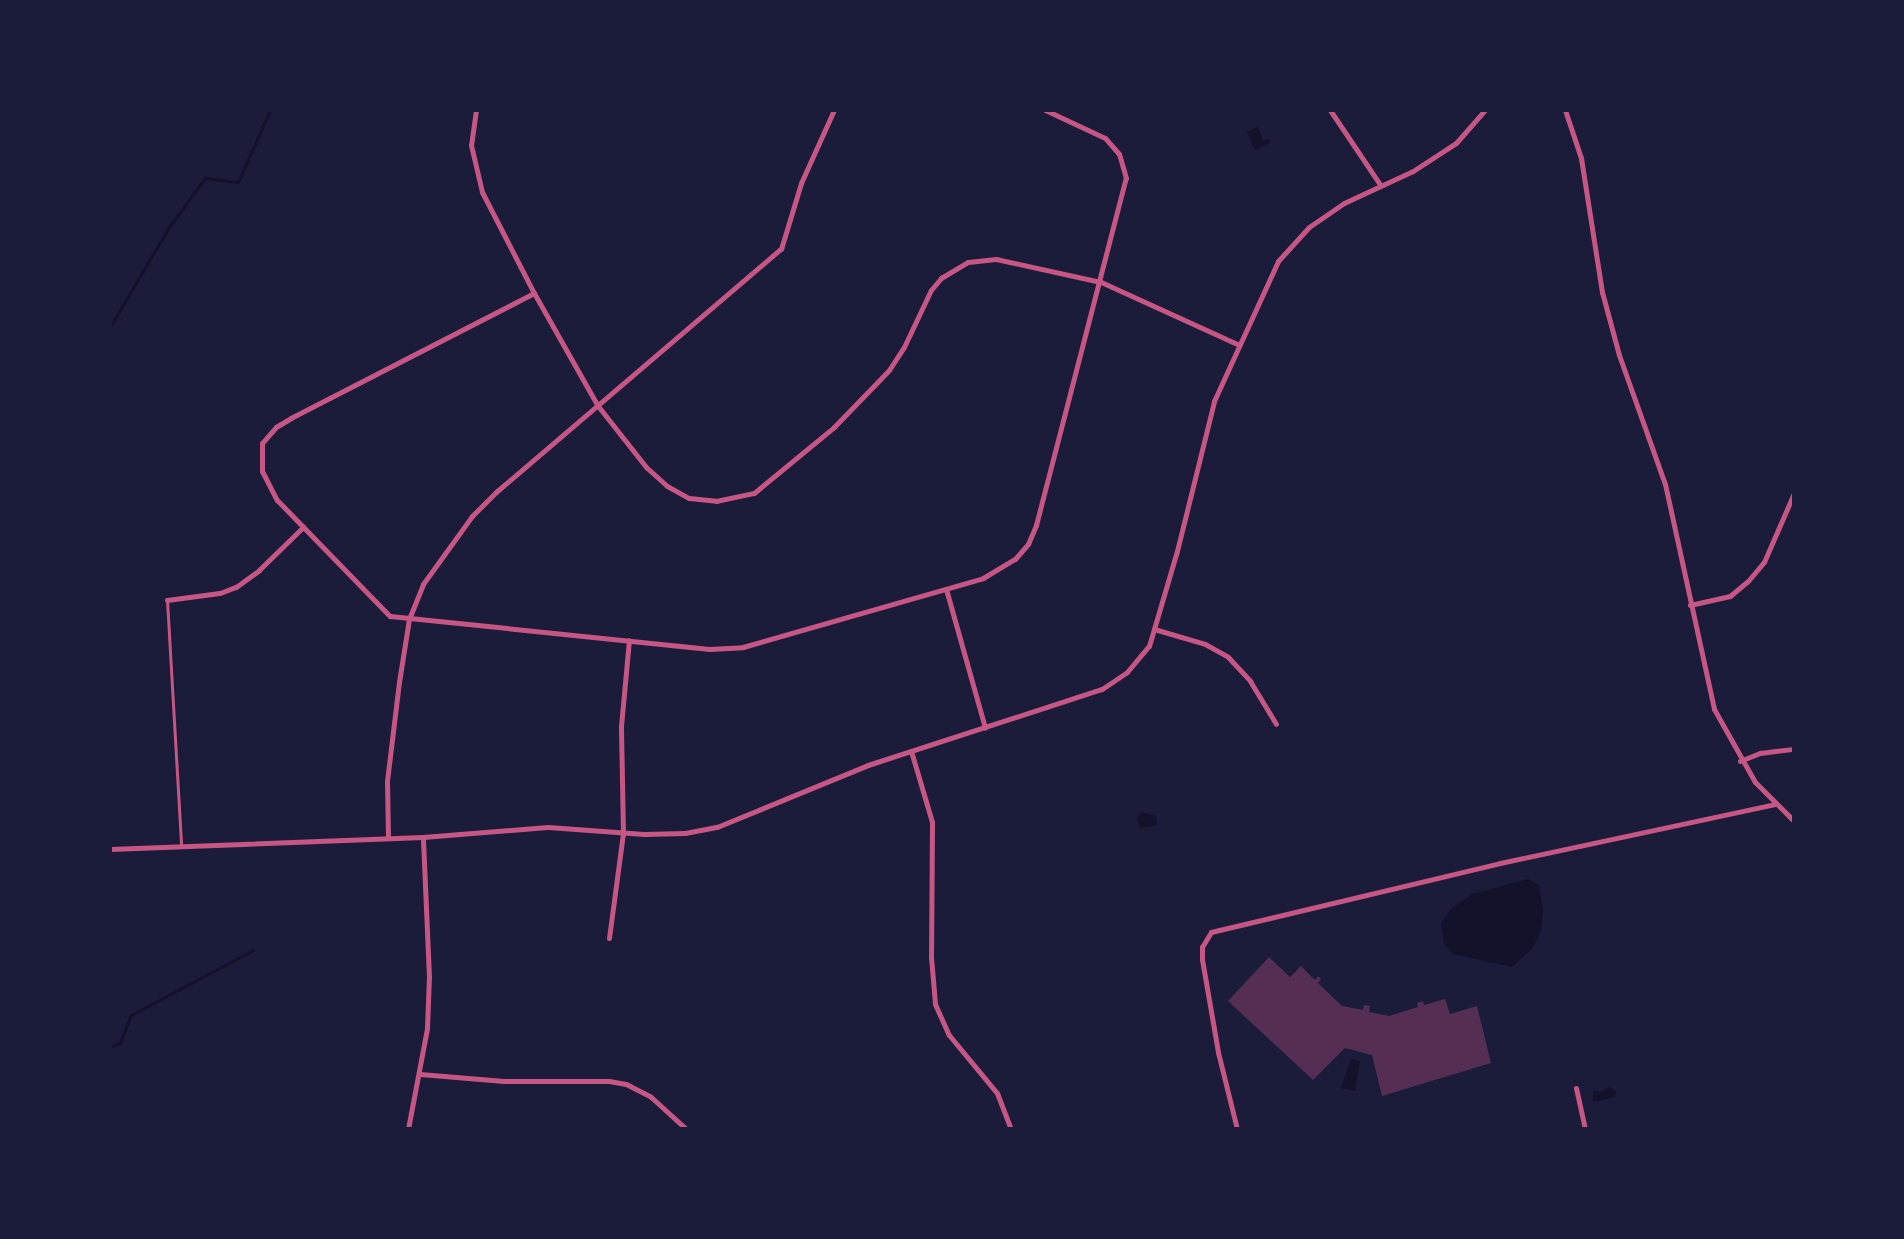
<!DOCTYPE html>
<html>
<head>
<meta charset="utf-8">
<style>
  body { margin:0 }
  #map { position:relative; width:1904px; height:1239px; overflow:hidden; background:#1b1b3a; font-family:Karla,sans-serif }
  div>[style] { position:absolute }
  .water>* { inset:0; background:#12122b }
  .stream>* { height:3px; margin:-1.5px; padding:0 1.5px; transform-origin:1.5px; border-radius:1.5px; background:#12122b }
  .building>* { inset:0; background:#542f53 }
  .service>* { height:3px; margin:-1.5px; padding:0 1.5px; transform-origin:1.5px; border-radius:1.5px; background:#c65784 }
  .minor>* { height:5px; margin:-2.5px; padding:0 2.5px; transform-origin:2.5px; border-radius:2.5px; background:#c65784 }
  span { translate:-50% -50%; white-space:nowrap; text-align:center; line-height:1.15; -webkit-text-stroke:8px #1b1b3a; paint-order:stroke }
  .frame { position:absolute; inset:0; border:112px solid #1b1b3a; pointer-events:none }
</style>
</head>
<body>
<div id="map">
  <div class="water">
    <i style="clip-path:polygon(1258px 127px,1263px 140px,1269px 139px,1270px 143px,1255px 150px,1247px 132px)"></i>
    <i style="clip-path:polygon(1141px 812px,1156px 816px,1157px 825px,1140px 828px,1137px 818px)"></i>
    <i style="clip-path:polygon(1528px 879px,1539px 885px,1543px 910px,1541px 931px,1532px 949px,1512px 967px,1453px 954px,1444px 943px,1441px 923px,1451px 909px,1472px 894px)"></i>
    <i style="clip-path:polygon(1351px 1059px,1360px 1061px,1355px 1091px,1341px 1088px)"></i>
    <i style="clip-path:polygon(1610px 1087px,1616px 1091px,1615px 1097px,1593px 1102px,1593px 1090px,1601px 1092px)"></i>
  </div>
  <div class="stream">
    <i style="left:110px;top:327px;width:116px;rotate:-59.5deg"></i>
    <i style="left:169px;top:227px;width:61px;rotate:-53.7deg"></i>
    <i style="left:205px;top:178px;width:33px;rotate:7deg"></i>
    <i style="left:238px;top:182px;width:79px;rotate:-66deg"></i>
    <i style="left:110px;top:1047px;width:11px;rotate:-22deg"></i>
    <i style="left:120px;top:1043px;width:30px;rotate:-69deg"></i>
    <i style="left:131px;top:1015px;width:138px;rotate:-28deg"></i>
  </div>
  <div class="building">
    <i style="clip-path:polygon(1269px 957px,1290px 977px,1301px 966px,1315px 980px,1318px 976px,1321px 979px,1318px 983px,1342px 1006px,1363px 1010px,1364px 1005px,1370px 1006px,1369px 1012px,1389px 1016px,1418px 1007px,1417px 1003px,1423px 1001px,1424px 1005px,1445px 999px,1450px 1014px,1477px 1006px,1491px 1063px,1382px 1096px,1372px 1055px,1345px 1048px,1313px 1080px,1228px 1001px)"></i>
  </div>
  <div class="service">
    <i style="left:167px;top:600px;width:246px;rotate:86.7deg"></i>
  </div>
  <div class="minor">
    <i style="left:476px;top:110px;width:35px;rotate:98deg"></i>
    <i style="left:471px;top:145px;width:48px;rotate:76.8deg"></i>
    <i style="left:482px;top:192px;width:114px;rotate:62.8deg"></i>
    <i style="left:534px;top:293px;width:130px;rotate:60.5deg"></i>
    <i style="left:598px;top:406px;width:78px;rotate:51.8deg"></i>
    <i style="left:646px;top:467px;width:28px;rotate:42deg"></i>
    <i style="left:667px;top:486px;width:25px;rotate:29deg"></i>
    <i style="left:689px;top:498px;width:27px;rotate:6deg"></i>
    <i style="left:716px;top:501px;width:39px;rotate:-12deg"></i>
    <i style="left:754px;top:493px;width:104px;rotate:-39.5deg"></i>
    <i style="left:834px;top:427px;width:79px;rotate:-46deg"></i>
    <i style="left:889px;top:370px;width:27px;rotate:-57deg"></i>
    <i style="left:904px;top:347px;width:63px;rotate:-64.7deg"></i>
    <i style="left:931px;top:290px;width:16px;rotate:-50deg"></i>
    <i style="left:941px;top:278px;width:31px;rotate:-31deg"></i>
    <i style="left:968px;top:262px;width:28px;rotate:-6deg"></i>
    <i style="left:996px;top:259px;width:107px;rotate:12.4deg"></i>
    <i style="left:1101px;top:282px;width:152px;rotate:24.5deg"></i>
    <i style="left:1330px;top:110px;width:88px;rotate:56.1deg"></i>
    <i style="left:1565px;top:110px;width:51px;rotate:71.6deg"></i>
    <i style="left:1581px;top:158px;width:136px;rotate:81.1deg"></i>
    <i style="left:1602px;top:292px;width:65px;rotate:74.9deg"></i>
    <i style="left:1619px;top:355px;width:137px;rotate:70.4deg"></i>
    <i style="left:1665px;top:484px;width:230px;rotate:77.7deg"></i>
    <i style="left:1714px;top:709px;width:84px;rotate:60.7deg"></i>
    <i style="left:1755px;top:782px;width:55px;rotate:45deg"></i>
    <i style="left:534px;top:293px;width:273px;rotate:152.8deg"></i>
    <i style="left:291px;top:418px;width:17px;rotate:149deg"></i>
    <i style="left:276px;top:427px;width:21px;rotate:131deg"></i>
    <i style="left:262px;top:443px;width:28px;rotate:90deg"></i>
    <i style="left:262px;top:471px;width:33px;rotate:63deg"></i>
    <i style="left:277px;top:500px;width:162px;rotate:45.8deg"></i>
    <i style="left:390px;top:616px;width:321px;rotate:5.9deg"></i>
    <i style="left:709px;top:649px;width:34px;rotate:-3deg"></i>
    <i style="left:743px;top:647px;width:250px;rotate:-16deg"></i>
    <i style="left:983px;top:578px;width:37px;rotate:-31deg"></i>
    <i style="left:1015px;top:559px;width:20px;rotate:-49deg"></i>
    <i style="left:1028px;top:544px;width:21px;rotate:-67deg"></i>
    <i style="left:1036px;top:525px;width:358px;rotate:-75.5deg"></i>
    <i style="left:1126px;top:178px;width:25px;rotate:-106deg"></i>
    <i style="left:1119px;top:154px;width:21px;rotate:-131deg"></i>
    <i style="left:1105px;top:138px;width:66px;rotate:-155deg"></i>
    <i style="left:946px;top:589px;width:144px;rotate:74.3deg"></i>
    <i style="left:167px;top:600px;width:53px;rotate:-7.5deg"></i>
    <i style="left:220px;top:593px;width:17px;rotate:-21deg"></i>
    <i style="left:236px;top:587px;width:29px;rotate:-36deg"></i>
    <i style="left:259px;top:570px;width:62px;rotate:-44.3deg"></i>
    <i style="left:1690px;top:605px;width:41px;rotate:-12.7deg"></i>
    <i style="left:1730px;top:596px;width:23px;rotate:-40deg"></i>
    <i style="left:1748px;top:581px;width:25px;rotate:-50deg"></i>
    <i style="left:1764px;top:562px;width:75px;rotate:-66.5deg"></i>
    <i style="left:1154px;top:629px;width:53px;rotate:16.4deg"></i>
    <i style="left:1205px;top:644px;width:26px;rotate:29deg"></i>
    <i style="left:1228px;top:657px;width:33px;rotate:47deg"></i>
    <i style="left:1250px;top:681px;width:50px;rotate:58.8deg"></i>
    <i style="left:911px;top:751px;width:74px;rotate:73.5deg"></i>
    <i style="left:932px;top:822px;width:135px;rotate:90.4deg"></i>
    <i style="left:931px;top:957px;width:47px;rotate:85.1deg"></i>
    <i style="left:935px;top:1004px;width:34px;rotate:66deg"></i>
    <i style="left:949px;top:1035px;width:75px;rotate:50.4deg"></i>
    <i style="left:997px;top:1093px;width:39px;rotate:69deg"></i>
    <i style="left:1740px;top:761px;width:22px;rotate:-22deg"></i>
    <i style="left:1760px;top:753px;width:34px;rotate:-7deg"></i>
    <i style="left:388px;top:837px;width:56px;rotate:-91deg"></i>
    <i style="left:387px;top:781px;width:100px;rotate:-83.1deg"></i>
    <i style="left:399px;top:682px;width:64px;rotate:-81deg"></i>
    <i style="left:409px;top:619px;width:38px;rotate:-68deg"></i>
    <i style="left:423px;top:584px;width:84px;rotate:-54.2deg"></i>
    <i style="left:472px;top:516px;width:34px;rotate:-45deg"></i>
    <i style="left:496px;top:492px;width:375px;rotate:-40.5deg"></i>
    <i style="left:781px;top:249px;width:69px;rotate:-73.1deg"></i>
    <i style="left:801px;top:183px;width:80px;rotate:-65.7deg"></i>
    <i style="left:110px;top:849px;width:313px;rotate:-2.2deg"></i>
    <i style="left:423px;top:837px;width:125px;rotate:-4.6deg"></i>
    <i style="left:548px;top:827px;width:96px;rotate:4.2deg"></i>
    <i style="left:644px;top:834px;width:41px;rotate:-1.4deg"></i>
    <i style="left:685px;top:833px;width:33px;rotate:-11deg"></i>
    <i style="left:717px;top:827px;width:163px;rotate:-22.3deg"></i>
    <i style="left:868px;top:765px;width:246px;rotate:-18deg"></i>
    <i style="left:1102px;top:689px;width:30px;rotate:-34deg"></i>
    <i style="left:1127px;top:672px;width:34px;rotate:-50deg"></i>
    <i style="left:1149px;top:646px;width:99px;rotate:-73.6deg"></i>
    <i style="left:1177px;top:551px;width:154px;rotate:-76.1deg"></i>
    <i style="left:1214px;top:401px;width:154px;rotate:-65.4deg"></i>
    <i style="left:1278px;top:261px;width:46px;rotate:-47.6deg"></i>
    <i style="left:1309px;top:227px;width:42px;rotate:-34.4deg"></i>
    <i style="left:1344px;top:203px;width:76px;rotate:-24.9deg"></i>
    <i style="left:1413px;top:171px;width:51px;rotate:-33.1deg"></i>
    <i style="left:1456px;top:143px;width:44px;rotate:-48.7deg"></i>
    <i style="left:609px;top:938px;width:106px;rotate:-82.4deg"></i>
    <i style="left:623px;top:833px;width:107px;rotate:-91.1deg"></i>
    <i style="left:621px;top:726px;width:86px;rotate:-84.7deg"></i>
    <i style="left:420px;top:1074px;width:84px;rotate:4.8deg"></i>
    <i style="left:504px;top:1081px;width:105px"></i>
    <i style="left:609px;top:1081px;width:17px;rotate:10deg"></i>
    <i style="left:626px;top:1084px;width:28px;rotate:27deg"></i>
    <i style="left:651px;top:1097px;width:47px;rotate:42.4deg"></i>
    <i style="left:1576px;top:1088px;width:42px;rotate:77.6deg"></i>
    <i style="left:408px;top:1129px;width:103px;rotate:-79.3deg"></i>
    <i style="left:427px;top:1028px;width:51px;rotate:-87.8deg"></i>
    <i style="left:429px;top:977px;width:140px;rotate:-92.5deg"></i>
    <i style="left:1237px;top:1129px;width:79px;rotate:-103.9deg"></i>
    <i style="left:1218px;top:1052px;width:94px;rotate:-99.8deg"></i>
    <i style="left:1202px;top:959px;width:12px;rotate:-90deg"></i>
    <i style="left:1202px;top:947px;width:17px;rotate:-59deg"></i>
    <i style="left:1211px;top:932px;width:297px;rotate:-13.4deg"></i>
    <i style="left:1500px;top:863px;width:281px;rotate:-12.1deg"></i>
  </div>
  <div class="frame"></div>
</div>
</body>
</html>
